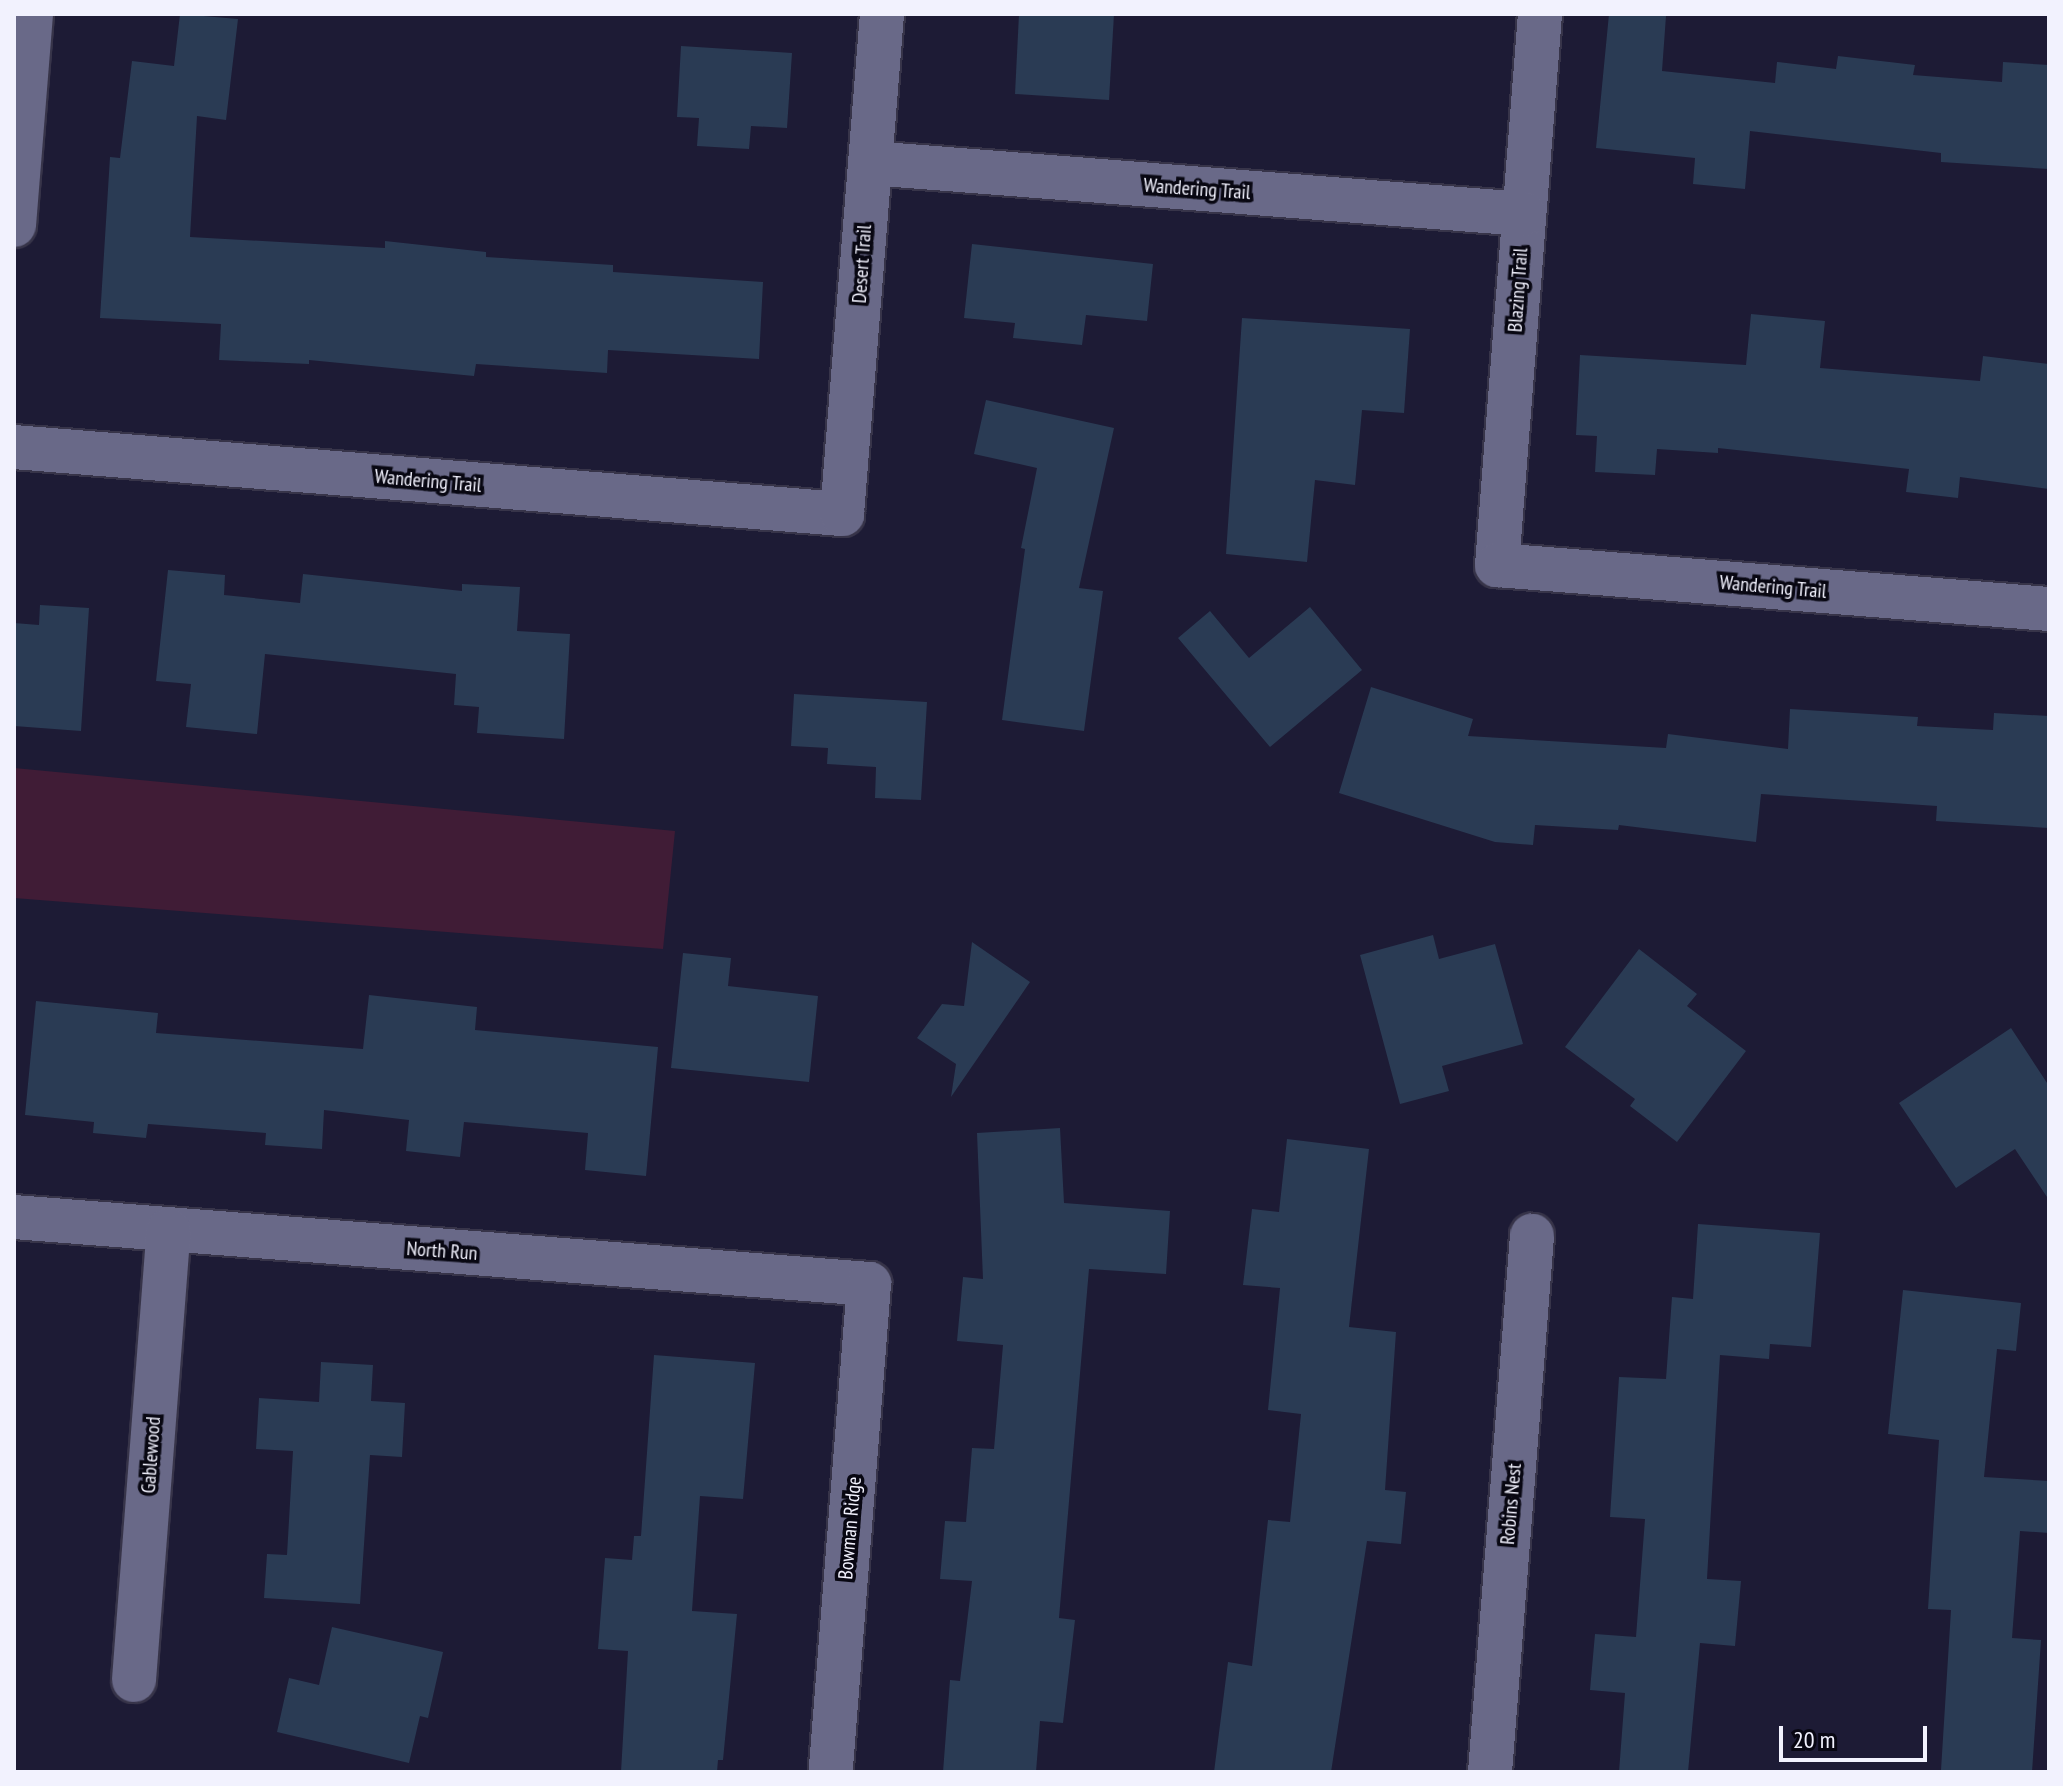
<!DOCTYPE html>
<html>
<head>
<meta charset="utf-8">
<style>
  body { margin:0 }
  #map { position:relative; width:2063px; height:1786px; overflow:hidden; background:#1d1b35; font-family:"PT Sans Narrow",sans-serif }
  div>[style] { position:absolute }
  .green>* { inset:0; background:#401c36 }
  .building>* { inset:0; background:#2a3b54 }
  .roads { filter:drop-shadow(2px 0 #373449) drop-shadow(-2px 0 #373449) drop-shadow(0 2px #373449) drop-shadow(0 -2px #373449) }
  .minor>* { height:44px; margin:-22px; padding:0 22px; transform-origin:22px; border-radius:22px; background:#696988 }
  span { translate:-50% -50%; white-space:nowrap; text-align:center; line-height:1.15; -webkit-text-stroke:7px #080712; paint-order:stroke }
  .street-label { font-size:20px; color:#f2f2fe }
  .frame { position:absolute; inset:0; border:16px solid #f2f2fe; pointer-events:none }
  .scale { position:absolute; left:1779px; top:1726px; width:148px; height:36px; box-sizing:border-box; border:4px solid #f2f2fe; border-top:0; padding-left:10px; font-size:24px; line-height:28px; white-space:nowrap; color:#f2f2fe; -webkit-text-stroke:6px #080712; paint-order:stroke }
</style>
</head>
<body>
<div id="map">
  <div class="green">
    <i style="clip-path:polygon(14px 768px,675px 831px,663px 949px,14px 898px)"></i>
  </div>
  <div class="building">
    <i style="clip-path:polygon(180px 14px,238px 19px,226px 120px,197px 116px,190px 237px,385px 248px,385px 241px,486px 252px,486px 257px,613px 265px,613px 272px,763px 282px,759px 359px,608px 350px,607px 373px,476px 364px,474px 376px,309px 360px,309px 364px,219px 360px,221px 324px,100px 318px,110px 157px,120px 158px,132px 61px,174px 66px)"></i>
    <i style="clip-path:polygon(1019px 14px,1114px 14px,1109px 100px,1015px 94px)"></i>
    <i style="clip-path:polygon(1609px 14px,1666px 16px,1662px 71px,1775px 83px,1777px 62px,1836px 69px,1838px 56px,1915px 65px,1913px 75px,2002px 82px,2003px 62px,2049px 65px,2049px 169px,1941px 162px,1941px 153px,1750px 131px,1745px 189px,1693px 184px,1695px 158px,1596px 148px)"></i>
    <i style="clip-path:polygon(681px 46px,792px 53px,787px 128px,751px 126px,749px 149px,697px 146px,699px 118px,677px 117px)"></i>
    <i style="clip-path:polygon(972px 244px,1153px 264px,1147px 321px,1086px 315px,1082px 345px,1013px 338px,1015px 323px,964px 318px)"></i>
    <i style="clip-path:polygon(1751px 314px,1825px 321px,1820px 368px,1980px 381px,1983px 356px,2049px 364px,2049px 489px,1960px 477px,1958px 498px,1906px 492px,1909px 469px,1718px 448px,1718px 453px,1657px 449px,1655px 475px,1595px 472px,1597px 436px,1576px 435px,1580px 355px,1746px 365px)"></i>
    <i style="clip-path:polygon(1242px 318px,1410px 329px,1404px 413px,1362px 410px,1355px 485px,1315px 480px,1307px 562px,1226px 554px)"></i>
    <i style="clip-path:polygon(986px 400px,1114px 428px,1079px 588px,1103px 591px,1084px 731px,1002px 720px,1025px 549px,1021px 548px,1037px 468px,974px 454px)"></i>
    <i style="clip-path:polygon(168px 570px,225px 575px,224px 595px,300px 603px,303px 574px,462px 591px,462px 584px,520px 587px,517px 631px,570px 634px,564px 739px,477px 733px,479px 707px,454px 705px,456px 674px,265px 654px,257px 734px,186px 727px,191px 684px,156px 681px)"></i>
    <i style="clip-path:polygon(40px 605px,89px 608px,81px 731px,14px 726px,14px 623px,39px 625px)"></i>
    <i style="clip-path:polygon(1310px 607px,1362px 670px,1270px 747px,1178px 638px,1210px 611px,1249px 658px)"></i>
    <i style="clip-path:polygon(1371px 687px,1473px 719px,1468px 736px,1666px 748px,1668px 734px,1788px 749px,1790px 709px,1918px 717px,1917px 726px,1993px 730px,1994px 713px,2049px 716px,2049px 828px,1936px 821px,1937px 806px,1761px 794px,1756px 842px,1619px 825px,1618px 830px,1535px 825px,1533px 845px,1495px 842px,1339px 793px)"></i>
    <i style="clip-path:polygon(794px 694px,927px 702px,921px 800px,875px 798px,876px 767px,827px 764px,828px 748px,791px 746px)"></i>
    <i style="clip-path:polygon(1433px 935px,1439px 959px,1495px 944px,1523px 1044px,1442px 1066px,1449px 1091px,1400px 1104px,1360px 955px)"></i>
    <i style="clip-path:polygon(972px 942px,1030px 982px,951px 1097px,956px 1064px,917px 1038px,942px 1004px,964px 1006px)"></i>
    <i style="clip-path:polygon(1639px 949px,1697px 994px,1687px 1006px,1746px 1051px,1677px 1142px,1630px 1106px,1635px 1099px,1565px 1047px)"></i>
    <i style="clip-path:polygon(683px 953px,731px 958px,728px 986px,818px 996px,809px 1082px,671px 1068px)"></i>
    <i style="clip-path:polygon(369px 995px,477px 1007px,475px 1030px,658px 1047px,646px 1176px,585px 1170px,588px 1133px,464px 1122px,460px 1157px,406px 1151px,409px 1120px,324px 1110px,322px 1149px,265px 1145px,266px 1133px,148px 1124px,146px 1138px,93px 1133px,94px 1122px,25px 1115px,36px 1001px,158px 1013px,156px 1033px,363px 1049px)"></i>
    <i style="clip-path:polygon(2011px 1028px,2049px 1086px,2049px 1200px,2015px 1149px,1956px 1188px,1899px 1103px)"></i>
    <i style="clip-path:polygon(1060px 1128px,1064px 1203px,1170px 1211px,1166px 1274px,1089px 1269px,1059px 1618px,1075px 1620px,1063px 1723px,1040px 1721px,1036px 1772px,943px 1772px,950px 1680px,960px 1681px,972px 1581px,940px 1579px,945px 1521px,966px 1522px,972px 1448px,994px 1449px,1003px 1345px,957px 1341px,963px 1277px,983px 1279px,977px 1133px)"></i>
    <i style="clip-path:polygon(1287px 1139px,1369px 1149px,1349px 1327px,1396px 1332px,1385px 1490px,1406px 1492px,1401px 1544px,1367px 1541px,1331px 1772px,1214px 1772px,1228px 1662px,1252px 1666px,1268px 1520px,1290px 1522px,1301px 1414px,1268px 1410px,1280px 1288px,1243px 1285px,1252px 1209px,1279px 1212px)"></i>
    <i style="clip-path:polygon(1698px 1224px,1820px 1233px,1811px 1347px,1770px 1344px,1769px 1359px,1720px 1355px,1707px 1579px,1741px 1581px,1735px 1646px,1700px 1643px,1688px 1772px,1619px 1772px,1625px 1693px,1590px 1690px,1595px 1634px,1636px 1637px,1645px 1519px,1610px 1517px,1619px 1377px,1666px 1379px,1672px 1297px,1693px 1299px)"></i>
    <i style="clip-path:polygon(1903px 1290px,2021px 1303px,2016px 1351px,1997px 1349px,1984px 1477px,2049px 1481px,2049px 1533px,2020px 1531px,2012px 1638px,2041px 1640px,2032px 1772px,1941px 1770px,1951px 1610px,1928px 1609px,1939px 1440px,1888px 1434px)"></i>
    <i style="clip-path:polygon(654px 1355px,755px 1363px,743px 1499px,700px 1496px,692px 1611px,737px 1614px,723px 1760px,718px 1760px,717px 1772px,621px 1772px,628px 1651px,598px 1649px,605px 1558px,632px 1560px,634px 1536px,641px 1536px)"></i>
    <i style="clip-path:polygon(321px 1362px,373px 1365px,371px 1401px,405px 1403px,402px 1457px,370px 1455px,360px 1604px,264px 1598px,267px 1554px,287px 1555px,293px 1451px,256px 1449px,259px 1398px,319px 1402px)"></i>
    <i style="clip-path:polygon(332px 1627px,443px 1652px,428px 1718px,420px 1716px,409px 1763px,277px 1732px,289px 1678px,319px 1685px)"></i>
  </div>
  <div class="roads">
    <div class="minor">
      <i style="left:1540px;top:14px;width:553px;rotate:94.46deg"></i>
      <i style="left:1497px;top:565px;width:554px;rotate:4.56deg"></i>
      <i style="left:870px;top:163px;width:656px;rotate:4.46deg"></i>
      <i style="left:14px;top:225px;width:212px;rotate:-85.4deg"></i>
      <i style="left:14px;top:447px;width:831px;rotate:4.63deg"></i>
      <i style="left:842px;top:514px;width:502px;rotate:-85.43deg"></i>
      <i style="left:14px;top:1217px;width:858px;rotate:4.48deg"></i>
      <i style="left:869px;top:1284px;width:489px;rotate:94.5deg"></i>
      <i style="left:134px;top:1680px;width:451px;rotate:-85.6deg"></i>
      <i style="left:1490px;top:1772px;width:538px;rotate:-85.52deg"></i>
    </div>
  </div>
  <div class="street-label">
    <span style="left:1197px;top:189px;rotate:4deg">Wandering Trail</span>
    <span style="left:862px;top:264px;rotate:-86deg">Desert Trail</span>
    <span style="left:1518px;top:290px;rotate:-86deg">Blazing Trail</span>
    <span style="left:428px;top:481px;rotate:5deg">Wandering Trail</span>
    <span style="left:1773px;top:587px;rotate:5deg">Wandering Trail</span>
    <span style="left:442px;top:1251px;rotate:4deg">North Run</span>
    <span style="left:151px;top:1455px;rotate:-86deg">Gablewood</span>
    <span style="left:1511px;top:1504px;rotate:-85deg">Robins Nest</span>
    <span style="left:850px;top:1528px;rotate:-85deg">Bowman Ridge</span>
  </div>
  <div class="frame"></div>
  <div class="scale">20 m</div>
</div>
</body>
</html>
